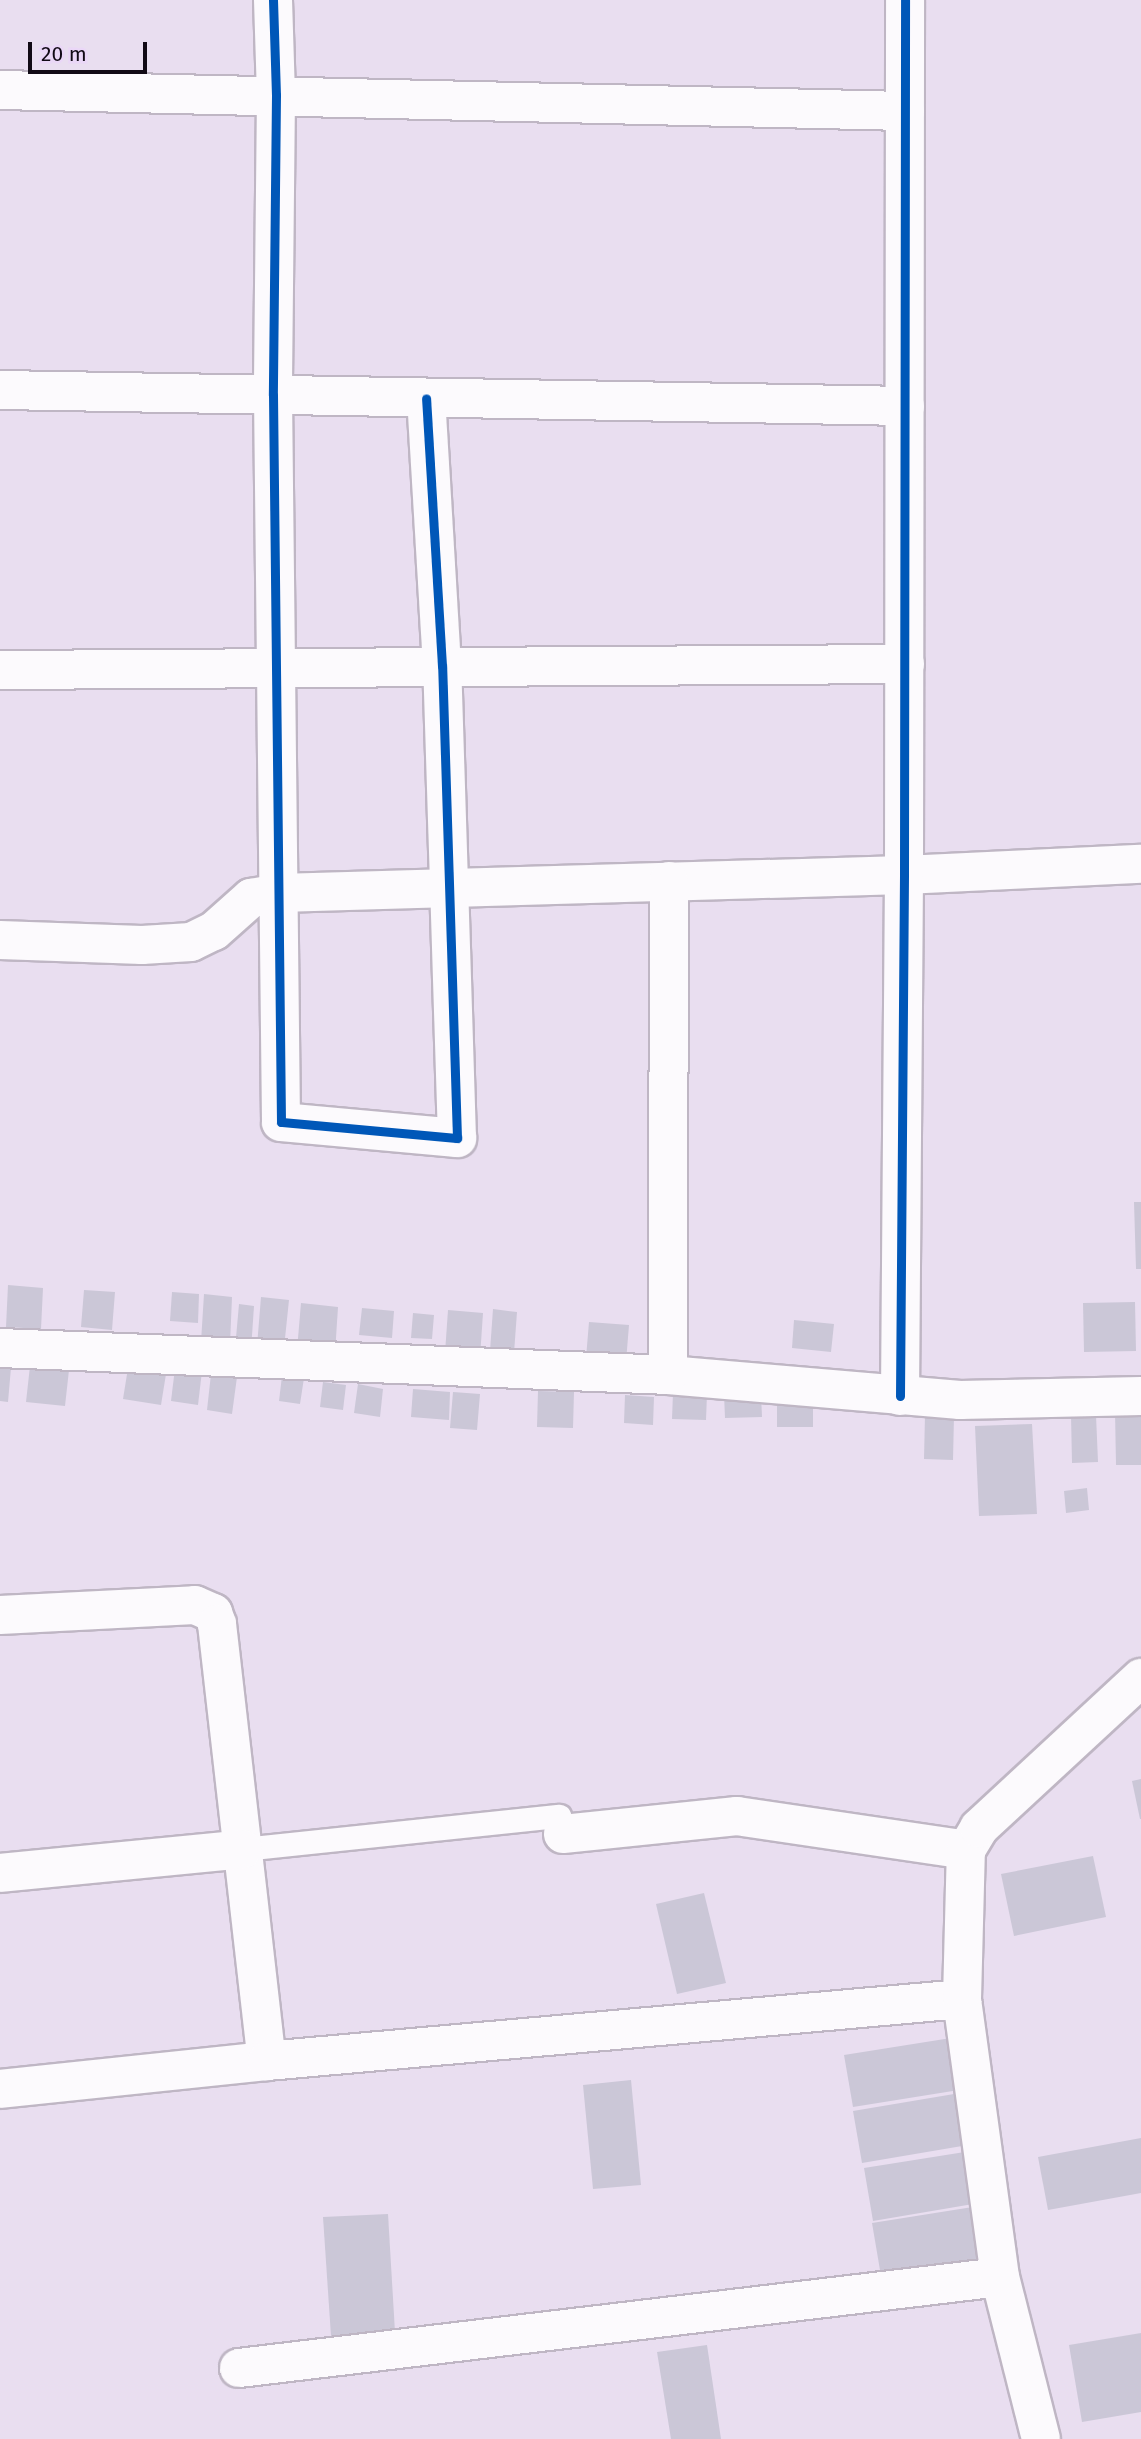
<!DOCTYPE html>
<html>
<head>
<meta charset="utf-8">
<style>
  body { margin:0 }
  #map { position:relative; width:1141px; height:2439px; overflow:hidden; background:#e9def0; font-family:"Fira Sans",sans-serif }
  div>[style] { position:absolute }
  .building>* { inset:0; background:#cbc7d7 }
  .roads { filter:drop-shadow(2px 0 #bfb6c4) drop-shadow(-2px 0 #bfb6c4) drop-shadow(0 2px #bfb6c4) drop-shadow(0 -2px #bfb6c4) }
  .service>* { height:23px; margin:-11.5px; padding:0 11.5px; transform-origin:11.5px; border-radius:11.5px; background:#fcfafd }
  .minor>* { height:38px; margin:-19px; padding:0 19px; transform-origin:19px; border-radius:19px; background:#fcfafd }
  .cycleway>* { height:9px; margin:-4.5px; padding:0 4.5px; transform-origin:4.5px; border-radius:4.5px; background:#0057b8 }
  span { translate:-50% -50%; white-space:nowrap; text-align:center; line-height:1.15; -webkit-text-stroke:7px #ead7f7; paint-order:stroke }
  .scale { position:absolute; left:28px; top:42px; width:119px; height:32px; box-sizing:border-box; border:4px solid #110a15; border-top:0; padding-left:9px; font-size:21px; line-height:24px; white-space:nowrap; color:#110a15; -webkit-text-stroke:5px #ead7f7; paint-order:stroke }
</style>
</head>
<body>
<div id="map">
  <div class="building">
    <i style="clip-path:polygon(1134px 1202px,1141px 1202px,1141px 1269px,1136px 1269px)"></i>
    <i style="clip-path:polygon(8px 1285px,43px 1288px,41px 1329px,6px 1327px)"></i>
    <i style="clip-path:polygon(84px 1290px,115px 1292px,112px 1330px,81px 1327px)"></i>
    <i style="clip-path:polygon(172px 1292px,199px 1294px,198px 1323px,170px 1321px)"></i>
    <i style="clip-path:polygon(204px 1294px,232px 1297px,230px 1344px,201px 1342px)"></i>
    <i style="clip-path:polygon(261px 1297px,289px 1300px,284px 1348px,257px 1346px)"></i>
    <i style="clip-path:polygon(1135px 1302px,1136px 1351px,1084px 1352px,1083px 1303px)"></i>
    <i style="clip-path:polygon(301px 1303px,338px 1307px,335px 1353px,297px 1350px)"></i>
    <i style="clip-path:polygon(239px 1304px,254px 1306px,251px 1350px,235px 1349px)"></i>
    <i style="clip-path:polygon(362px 1308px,394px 1311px,392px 1338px,359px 1335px)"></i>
    <i style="clip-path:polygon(493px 1309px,517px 1312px,514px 1353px,490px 1351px)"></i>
    <i style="clip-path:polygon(448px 1310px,483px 1313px,480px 1357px,445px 1353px)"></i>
    <i style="clip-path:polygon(413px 1313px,434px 1315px,432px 1339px,411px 1338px)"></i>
    <i style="clip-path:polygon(794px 1320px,834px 1324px,831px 1352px,792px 1348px)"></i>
    <i style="clip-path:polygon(589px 1322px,629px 1325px,626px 1362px,586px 1358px)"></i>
    <i style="clip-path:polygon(0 1355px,12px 1356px,8px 1402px,0 1401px)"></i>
    <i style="clip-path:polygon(31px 1357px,70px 1361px,65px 1406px,26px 1402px)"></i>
    <i style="clip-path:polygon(128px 1368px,166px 1374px,161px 1405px,123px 1399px)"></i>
    <i style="clip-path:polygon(175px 1368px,202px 1371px,198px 1405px,171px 1401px)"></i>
    <i style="clip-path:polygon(211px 1374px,237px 1377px,232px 1414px,207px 1410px)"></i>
    <i style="clip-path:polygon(282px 1376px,304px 1378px,300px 1404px,279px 1401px)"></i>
    <i style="clip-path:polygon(323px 1382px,346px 1385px,343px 1410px,320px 1407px)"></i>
    <i style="clip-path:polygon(358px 1384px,383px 1389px,380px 1417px,354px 1413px)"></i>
    <i style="clip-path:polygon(413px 1389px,450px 1392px,449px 1420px,411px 1417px)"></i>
    <i style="clip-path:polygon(538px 1391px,574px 1392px,573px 1428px,537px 1427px)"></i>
    <i style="clip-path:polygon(453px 1392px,480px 1394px,477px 1430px,450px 1428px)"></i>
    <i style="clip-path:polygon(673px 1393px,707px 1394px,706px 1420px,672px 1419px)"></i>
    <i style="clip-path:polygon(724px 1394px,761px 1394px,762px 1417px,725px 1418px)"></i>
    <i style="clip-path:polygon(625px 1395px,654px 1397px,653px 1425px,624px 1423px)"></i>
    <i style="clip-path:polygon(777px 1396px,813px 1396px,813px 1427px,777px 1427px)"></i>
    <i style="clip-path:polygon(1115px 1411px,1141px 1411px,1141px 1465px,1116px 1465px)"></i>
    <i style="clip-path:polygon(925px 1415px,954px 1416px,953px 1460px,924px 1459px)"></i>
    <i style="clip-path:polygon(1071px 1415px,1096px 1415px,1098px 1462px,1072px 1463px)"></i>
    <i style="clip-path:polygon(1032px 1424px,1037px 1514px,979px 1516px,975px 1426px)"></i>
    <i style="clip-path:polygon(1087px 1488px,1089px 1510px,1066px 1513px,1064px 1491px)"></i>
    <i style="clip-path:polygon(1141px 1779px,1141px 1819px,1140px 1819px,1132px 1781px)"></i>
    <i style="clip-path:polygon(1093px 1856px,1106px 1917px,1014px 1936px,1001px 1874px)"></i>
    <i style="clip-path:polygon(704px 1893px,726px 1983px,677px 1994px,656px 1904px)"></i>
    <i style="clip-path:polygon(951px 2038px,959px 2090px,853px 2107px,844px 2055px)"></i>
    <i style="clip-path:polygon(631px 2080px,641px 2185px,593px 2189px,583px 2085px)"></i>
    <i style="clip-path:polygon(960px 2093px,968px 2145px,862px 2163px,853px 2111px)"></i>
    <i style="clip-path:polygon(1141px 2138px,1141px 2193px,1048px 2210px,1038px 2157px)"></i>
    <i style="clip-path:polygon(971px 2151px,979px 2203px,873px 2221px,864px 2168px)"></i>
    <i style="clip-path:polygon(979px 2206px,987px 2258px,881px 2276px,872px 2223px)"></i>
    <i style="clip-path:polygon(388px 2214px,395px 2332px,331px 2336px,323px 2217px)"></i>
    <i style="clip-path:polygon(1141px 2333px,1141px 2412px,1082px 2422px,1069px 2345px)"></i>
    <i style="clip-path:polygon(707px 2345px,721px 2439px,671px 2439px,657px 2352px)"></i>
  </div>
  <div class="roads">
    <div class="service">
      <i style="left:243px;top:1849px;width:318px;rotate:-6deg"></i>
    </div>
    <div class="minor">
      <i style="left:273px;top:0;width:95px;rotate:88.2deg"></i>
      <i style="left:276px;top:95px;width:300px;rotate:90.6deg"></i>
      <i style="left:273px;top:395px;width:727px;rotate:89.37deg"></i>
      <i style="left:281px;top:1122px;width:177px;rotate:5.2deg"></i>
      <i style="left:457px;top:1138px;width:472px;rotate:-91.8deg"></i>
      <i style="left:442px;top:666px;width:268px;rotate:-93.4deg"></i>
      <i style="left:0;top:90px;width:905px;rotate:1.33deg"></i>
      <i style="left:0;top:390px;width:905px;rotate:1.01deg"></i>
      <i style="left:0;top:670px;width:905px;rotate:-0.38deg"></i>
      <i style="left:0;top:940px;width:142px;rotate:2deg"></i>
      <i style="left:142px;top:945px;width:49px;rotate:-3.5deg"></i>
      <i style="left:191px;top:942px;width:25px;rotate:-26deg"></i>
      <i style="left:214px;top:931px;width:50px;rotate:-41.7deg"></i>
      <i style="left:251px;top:898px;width:28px;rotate:-10deg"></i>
      <i style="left:279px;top:893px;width:625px;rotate:-1.65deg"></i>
      <i style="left:904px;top:875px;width:237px;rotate:-2.7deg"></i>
      <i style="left:0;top:1348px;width:669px;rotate:2.31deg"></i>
      <i style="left:668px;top:1375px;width:293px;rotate:4.9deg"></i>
      <i style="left:960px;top:1400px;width:181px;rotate:-1.3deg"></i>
      <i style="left:668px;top:1375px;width:494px;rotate:-89.9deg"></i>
      <i style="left:900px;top:1396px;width:521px;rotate:-89.56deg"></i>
      <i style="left:904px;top:875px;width:875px;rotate:-89.93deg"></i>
      <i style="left:0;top:1615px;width:195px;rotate:-2.9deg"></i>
      <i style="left:195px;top:1605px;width:20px;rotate:24deg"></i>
      <i style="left:213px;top:1613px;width:12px;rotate:70deg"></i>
      <i style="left:217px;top:1624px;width:440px;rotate:83.5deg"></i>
      <i style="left:563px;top:1834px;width:175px;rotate:-5.9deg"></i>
      <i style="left:737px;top:1816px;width:232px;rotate:8.4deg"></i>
      <i style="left:0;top:1873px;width:244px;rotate:-5.6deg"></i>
      <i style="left:0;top:2089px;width:268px;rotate:-6deg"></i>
      <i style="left:267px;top:2061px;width:698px;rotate:-5.1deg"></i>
      <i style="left:239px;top:2368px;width:766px;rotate:-6.82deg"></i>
      <i style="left:1041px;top:2439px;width:167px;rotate:-104.2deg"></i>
      <i style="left:1000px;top:2277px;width:281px;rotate:-97.8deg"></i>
      <i style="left:962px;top:1999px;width:149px;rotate:-88.5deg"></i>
      <i style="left:966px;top:1850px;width:26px;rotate:-59deg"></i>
      <i style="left:979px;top:1828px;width:221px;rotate:-42.8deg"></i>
    </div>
  </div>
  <div class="cycleway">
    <i style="left:273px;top:0;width:95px;rotate:88.2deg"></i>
    <i style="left:276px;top:95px;width:300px;rotate:90.6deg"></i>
    <i style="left:273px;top:395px;width:727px;rotate:89.37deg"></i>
    <i style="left:281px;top:1122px;width:177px;rotate:5.2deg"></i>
    <i style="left:457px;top:1138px;width:472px;rotate:-91.8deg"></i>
    <i style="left:442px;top:666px;width:268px;rotate:-93.4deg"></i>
    <i style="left:900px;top:1396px;width:521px;rotate:-89.56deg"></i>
    <i style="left:904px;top:875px;width:875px;rotate:-89.93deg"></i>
  </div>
  <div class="scale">20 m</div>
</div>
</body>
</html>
